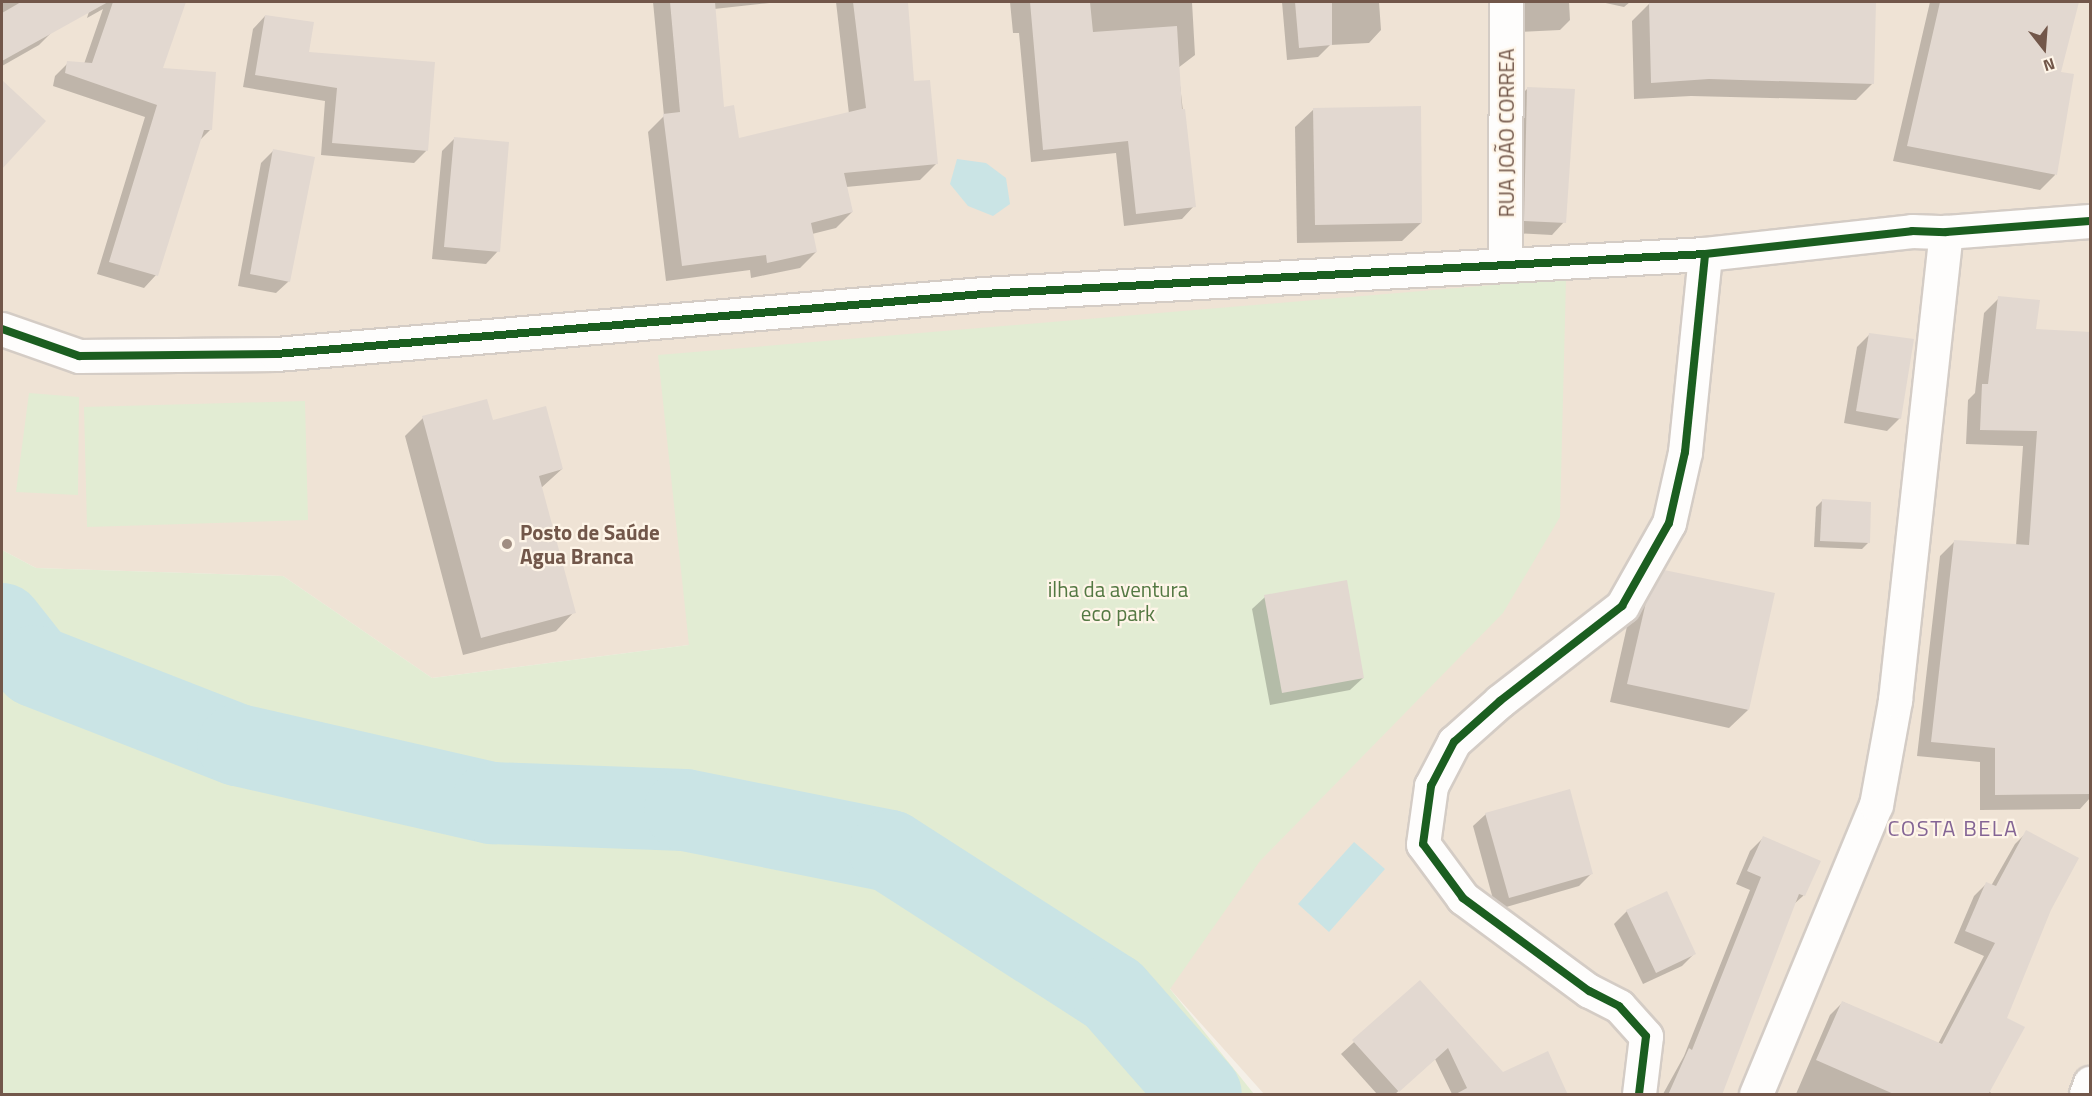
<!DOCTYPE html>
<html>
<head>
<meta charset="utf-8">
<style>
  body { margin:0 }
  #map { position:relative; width:2092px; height:1096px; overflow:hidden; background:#f5f0e8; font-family:"Titillium Web",sans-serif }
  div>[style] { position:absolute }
  .residential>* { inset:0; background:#efe3d5 }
  .green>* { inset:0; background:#e2ecd3 }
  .water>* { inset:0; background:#cae4e5 }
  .shadow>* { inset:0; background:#0003 }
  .river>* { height:82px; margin:-41px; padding:0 41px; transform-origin:41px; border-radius:41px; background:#cae4e5 }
  .building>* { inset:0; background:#e2d8d0 }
  .roads { filter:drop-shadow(2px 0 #d4ccc5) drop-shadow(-2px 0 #d4ccc5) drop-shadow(0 2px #d4ccc5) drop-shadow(0 -2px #d4ccc5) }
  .street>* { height:33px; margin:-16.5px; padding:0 16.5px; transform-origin:16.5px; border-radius:16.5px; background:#fefdfc }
  .cycleway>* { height:8px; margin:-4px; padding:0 4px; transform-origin:4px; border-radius:4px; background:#1b5e20 }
  .dots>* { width:16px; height:16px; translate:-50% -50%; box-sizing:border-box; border:3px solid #fef5e8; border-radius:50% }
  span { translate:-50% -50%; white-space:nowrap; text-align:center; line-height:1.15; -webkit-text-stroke:4.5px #fef5e8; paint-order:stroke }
  .street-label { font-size:21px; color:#72574a }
  .poi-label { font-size:21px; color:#72574a; font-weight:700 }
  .left { translate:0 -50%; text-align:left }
  .park-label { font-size:21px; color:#537842 }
  .neighbourhood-label { font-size:22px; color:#846595; letter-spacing:1.5px }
  .frame { position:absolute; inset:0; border:3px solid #72574a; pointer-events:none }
  .north { position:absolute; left:2014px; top:18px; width:60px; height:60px; -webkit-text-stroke:4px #fef5e8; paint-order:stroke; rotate:163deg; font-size:16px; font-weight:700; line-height:24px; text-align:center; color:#72574a }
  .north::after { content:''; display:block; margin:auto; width:21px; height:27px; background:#72574a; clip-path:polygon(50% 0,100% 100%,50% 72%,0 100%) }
</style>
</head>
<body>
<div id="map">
  <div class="residential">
    <i style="clip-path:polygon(2px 2px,2090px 2px,2090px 1094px,1264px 1094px,1170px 989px,689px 645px,432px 678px,283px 576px,36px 568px,2px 550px)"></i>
  </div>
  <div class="green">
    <i style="clip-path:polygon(1566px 279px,1560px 517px,1503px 613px,1260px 861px,1170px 989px,1254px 1094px,2px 1094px,2px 550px,36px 568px,283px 576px,432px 678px,689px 645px,658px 355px)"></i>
    <i style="clip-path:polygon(29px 393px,79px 397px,78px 495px,16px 492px)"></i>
    <i style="clip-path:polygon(305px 401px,308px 520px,87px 527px,84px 407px)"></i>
  </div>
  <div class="water">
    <i style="clip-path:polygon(957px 159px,986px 163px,1006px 178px,1010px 204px,993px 216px,968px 206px,950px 184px)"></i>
    <i style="clip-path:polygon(1354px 842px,1385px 869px,1329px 932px,1298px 904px)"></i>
  </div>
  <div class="shadow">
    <i style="clip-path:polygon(2px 2px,37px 2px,53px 31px,39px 45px,2px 66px)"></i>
    <i style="clip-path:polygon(92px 2px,184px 2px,161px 69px,210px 130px,199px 141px,156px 275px,144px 288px,97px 274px,145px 117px,53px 86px,55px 76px,68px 63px,84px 64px,103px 9px,87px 18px)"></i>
    <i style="clip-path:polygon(653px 2px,779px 2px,714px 9px,723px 108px,737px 140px,849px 114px,836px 2px,906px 2px,913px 83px,936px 164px,920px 180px,846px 187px,852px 212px,836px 228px,812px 234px,816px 252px,800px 268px,751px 278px,750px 270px,666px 281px,648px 132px,664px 116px)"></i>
    <i style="clip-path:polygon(1010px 2px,1192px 2px,1195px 55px,1178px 68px,1194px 206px,1182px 219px,1124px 226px,1116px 153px,1031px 162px,1019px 33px,1013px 33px)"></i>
    <i style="clip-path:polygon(1282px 2px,1379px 2px,1381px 30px,1369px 43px,1330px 45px,1318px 57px,1287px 60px)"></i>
    <i style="clip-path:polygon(1519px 2px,1569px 2px,1570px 20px,1560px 30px,1521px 32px)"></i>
    <i style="clip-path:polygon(1601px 2px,1630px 2px,1624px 7px)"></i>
    <i style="clip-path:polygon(1740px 2px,1875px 2px,1873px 83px,1856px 100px,1691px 96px,1634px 99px,1632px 21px,1649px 4px)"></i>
    <i style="clip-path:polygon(1930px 2px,2077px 2px,2059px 73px,2055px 175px,2040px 190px,1893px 161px)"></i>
    <i style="clip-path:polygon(265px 16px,307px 54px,427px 150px,414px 163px,321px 155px,325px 101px,243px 87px,253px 29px)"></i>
    <i style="clip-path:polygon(2px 82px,44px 121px,2px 167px)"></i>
    <i style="clip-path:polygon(1528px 88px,1564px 222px,1552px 235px,1512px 233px,1515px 101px)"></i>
    <i style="clip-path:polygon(1314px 109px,1421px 223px,1402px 241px,1297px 243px,1295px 127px)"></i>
    <i style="clip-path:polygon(454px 139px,498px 251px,486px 264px,432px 259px,442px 151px)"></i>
    <i style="clip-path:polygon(274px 150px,289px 281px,276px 293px,238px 286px,261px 163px)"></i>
    <i style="clip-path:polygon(1999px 298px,2035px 331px,2090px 333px,2090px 798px,2080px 809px,1980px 810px,1980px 762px,1917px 756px,1940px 556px,1955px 541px,2016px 546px,2023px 446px,1966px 444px,1968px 400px,1975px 393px,1984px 313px)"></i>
    <i style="clip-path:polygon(1870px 334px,1900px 418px,1887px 431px,1844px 423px,1857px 347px)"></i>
    <i style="clip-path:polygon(423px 418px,492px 422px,562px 469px,541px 488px,574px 612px,556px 631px,463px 655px,405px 436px)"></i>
    <i style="clip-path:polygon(1822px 501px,1868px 543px,1862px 549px,1814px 547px,1816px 507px)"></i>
    <i style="clip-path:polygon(1665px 571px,1748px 710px,1729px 728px,1610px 702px,1628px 622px,1646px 590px)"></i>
    <i style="clip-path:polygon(1265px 597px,1363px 678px,1350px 690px,1270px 705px,1252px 609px)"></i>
    <i style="clip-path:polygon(1486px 814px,1592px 873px,1579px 886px,1496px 910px,1473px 826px)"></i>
    <i style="clip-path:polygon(2027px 832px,2050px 909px,2005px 1018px,1988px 1090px,1992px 1094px,1796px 1094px,1830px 1015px,1843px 1002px,1938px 1044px,1984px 956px,1954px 943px,1974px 896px,1986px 884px,1991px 886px,2015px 844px)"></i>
    <i style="clip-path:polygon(1763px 838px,1819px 862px,1803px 896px,1793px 905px,1720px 1094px,1663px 1094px,1684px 1056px,1750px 890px,1736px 884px,1750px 851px)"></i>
    <i style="clip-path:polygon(1627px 911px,1694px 954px,1682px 966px,1643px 984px,1614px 924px)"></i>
    <i style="clip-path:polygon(1420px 982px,1502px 1074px,1566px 1094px,1452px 1094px,1435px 1059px,1395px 1094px,1377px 1094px,1341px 1054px)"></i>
  </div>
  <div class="river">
    <i style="left:2px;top:624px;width:53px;rotate:51.8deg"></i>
    <i style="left:35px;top:666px;width:218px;rotate:21.3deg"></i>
    <i style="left:238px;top:745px;width:261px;rotate:12.9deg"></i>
    <i style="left:492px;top:803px;width:193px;rotate:2.1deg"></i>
    <i style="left:685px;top:810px;width:209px;rotate:11.3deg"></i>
    <i style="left:890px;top:851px;width:265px;rotate:32.7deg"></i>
    <i style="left:1113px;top:994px;width:133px;rotate:48.7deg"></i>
  </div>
  <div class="building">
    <i style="clip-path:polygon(21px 2px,108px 2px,2px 61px,2px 13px)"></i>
    <i style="clip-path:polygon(113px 2px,186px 2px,163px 68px,216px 72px,212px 130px,204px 130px,158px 276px,109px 262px,157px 105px,65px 73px,67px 61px,92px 63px)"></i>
    <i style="clip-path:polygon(670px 2px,715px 2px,724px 107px,734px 105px,739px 138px,866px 108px,853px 2px,908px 2px,914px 81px,930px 80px,938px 164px,844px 173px,853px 212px,811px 223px,817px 252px,767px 263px,766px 255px,682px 266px,663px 114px,680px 112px)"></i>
    <i style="clip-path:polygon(1030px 2px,1090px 2px,1093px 32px,1177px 26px,1182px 109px,1185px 109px,1196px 207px,1136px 214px,1128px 141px,1043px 150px)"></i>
    <i style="clip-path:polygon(1295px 2px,1332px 2px,1332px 45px,1299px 48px)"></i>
    <i style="clip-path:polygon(1876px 2px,1874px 84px,1709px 79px,1651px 83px,1649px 3px)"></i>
    <i style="clip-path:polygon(1940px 2px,2079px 2px,2061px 72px,2074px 74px,2057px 175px,1907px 146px)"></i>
    <i style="clip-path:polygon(265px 15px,314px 22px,309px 52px,435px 62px,428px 151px,332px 143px,337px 88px,255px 75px)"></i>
    <i style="clip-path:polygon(2px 80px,46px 121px,2px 169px)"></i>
    <i style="clip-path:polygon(1527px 87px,1575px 89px,1566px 223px,1524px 221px)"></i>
    <i style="clip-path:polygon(1421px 106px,1422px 223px,1315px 225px,1313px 108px)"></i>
    <i style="clip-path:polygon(454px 137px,509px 142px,500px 252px,444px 247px)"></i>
    <i style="clip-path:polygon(273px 149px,315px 157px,290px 282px,250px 274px)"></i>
    <i style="clip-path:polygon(1998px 296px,2040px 300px,2036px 329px,2091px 332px,2091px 794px,1995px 795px,1995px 748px,1931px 742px,1954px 540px,2029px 545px,2037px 431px,1980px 430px,1982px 384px,1988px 384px)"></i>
    <i style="clip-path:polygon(1869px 333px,1914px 339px,1901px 419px,1856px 411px)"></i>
    <i style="clip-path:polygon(487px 399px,493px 420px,546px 406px,563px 469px,539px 476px,576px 613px,481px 638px,422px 416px)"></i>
    <i style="clip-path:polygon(1822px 499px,1871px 502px,1870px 543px,1820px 541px)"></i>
    <i style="clip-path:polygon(1664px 570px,1775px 593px,1749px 710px,1627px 684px,1646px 602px)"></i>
    <i style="clip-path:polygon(1347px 580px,1364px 678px,1282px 693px,1264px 595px)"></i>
    <i style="clip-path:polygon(1570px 789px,1593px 874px,1509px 898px,1485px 813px)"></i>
    <i style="clip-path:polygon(2026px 830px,2079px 858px,2051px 910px,2007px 1018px,2025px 1027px,1988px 1095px,1896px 1095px,1816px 1060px,1842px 1001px,1942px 1044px,1995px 943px,1965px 931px,1986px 882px,1996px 886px)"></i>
    <i style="clip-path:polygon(1763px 836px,1821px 861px,1805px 896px,1799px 894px,1722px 1095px,1668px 1095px,1689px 1048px,1692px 1050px,1761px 877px,1747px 871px)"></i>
    <i style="clip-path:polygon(1667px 891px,1696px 954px,1656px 973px,1626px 910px)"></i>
    <i style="clip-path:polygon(1420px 980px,1503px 1072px,1548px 1051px,1568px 1095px,1454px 1095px,1467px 1088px,1448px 1048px,1399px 1092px,1352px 1040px)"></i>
  </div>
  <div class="roads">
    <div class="street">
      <i style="left:1505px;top:265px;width:263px;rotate:-89.8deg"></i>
      <i style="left:2px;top:329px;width:82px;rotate:19.3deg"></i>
      <i style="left:79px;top:356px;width:197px;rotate:-0.6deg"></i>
      <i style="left:276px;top:354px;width:710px;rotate:-4.85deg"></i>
      <i style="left:983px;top:294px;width:723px;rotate:-3.17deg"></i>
      <i style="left:1705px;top:254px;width:208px;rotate:-6.3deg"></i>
      <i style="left:1912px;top:231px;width:34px;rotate:2deg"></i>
      <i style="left:1946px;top:232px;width:144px;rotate:-4.4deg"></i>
      <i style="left:1639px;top:1094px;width:58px;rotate:-83.1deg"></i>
      <i style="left:1646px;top:1036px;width:40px;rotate:-132deg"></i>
      <i style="left:1619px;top:1006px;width:34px;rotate:-153deg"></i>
      <i style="left:1589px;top:991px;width:157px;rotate:-143.6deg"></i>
      <i style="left:1463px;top:898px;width:67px;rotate:-126.5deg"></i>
      <i style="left:1423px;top:844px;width:59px;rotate:-82.1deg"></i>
      <i style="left:1431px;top:786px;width:50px;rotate:-62.4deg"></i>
      <i style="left:1454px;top:742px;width:62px;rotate:-41.7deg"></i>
      <i style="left:1500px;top:701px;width:155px;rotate:-37.9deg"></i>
      <i style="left:1622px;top:606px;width:95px;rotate:-60.5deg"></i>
      <i style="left:1669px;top:523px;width:73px;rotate:-77.3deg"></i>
      <i style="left:1685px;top:452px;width:199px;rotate:-84.2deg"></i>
      <i style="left:1756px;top:1094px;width:313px;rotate:-67.5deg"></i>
      <i style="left:1876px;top:805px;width:107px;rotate:-79.7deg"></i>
      <i style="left:1895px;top:700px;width:471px;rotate:-83.8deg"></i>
      <i style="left:2086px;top:1094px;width:12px;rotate:-70deg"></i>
    </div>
  </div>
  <div class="cycleway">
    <i style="left:2px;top:329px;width:82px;rotate:19.3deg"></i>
    <i style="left:79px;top:356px;width:197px;rotate:-0.6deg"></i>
    <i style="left:276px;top:354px;width:710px;rotate:-4.85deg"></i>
    <i style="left:983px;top:294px;width:723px;rotate:-3.17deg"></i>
    <i style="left:1705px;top:254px;width:208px;rotate:-6.3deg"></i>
    <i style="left:1912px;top:231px;width:34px;rotate:2deg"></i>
    <i style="left:1946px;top:232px;width:144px;rotate:-4.4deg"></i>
    <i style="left:1639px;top:1094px;width:58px;rotate:-83.1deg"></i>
    <i style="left:1646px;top:1036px;width:40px;rotate:-132deg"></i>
    <i style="left:1619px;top:1006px;width:34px;rotate:-153deg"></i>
    <i style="left:1589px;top:991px;width:157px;rotate:-143.6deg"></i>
    <i style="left:1463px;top:898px;width:67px;rotate:-126.5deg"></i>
    <i style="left:1423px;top:844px;width:59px;rotate:-82.1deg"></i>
    <i style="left:1431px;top:786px;width:50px;rotate:-62.4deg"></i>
    <i style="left:1454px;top:742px;width:62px;rotate:-41.7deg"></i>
    <i style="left:1500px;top:701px;width:155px;rotate:-37.9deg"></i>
    <i style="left:1622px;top:606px;width:95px;rotate:-60.5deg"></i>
    <i style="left:1669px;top:523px;width:73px;rotate:-77.3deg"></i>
    <i style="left:1685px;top:452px;width:199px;rotate:-84.2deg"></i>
  </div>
  <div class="dots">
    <i style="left:507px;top:544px;background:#a08d81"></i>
  </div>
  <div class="street-label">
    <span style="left:1506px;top:133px;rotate:-90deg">RUA JOÃO CORREA</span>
  </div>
  <div class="poi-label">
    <span class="left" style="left:520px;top:544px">Posto de Saúde<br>Agua Branca</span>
  </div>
  <div class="park-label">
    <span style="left:1118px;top:601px">ilha da aventura<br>eco park</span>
  </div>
  <div class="neighbourhood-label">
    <span style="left:1953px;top:829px">COSTA BELA</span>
  </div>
  <div class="frame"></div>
  <div class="north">N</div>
</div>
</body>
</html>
